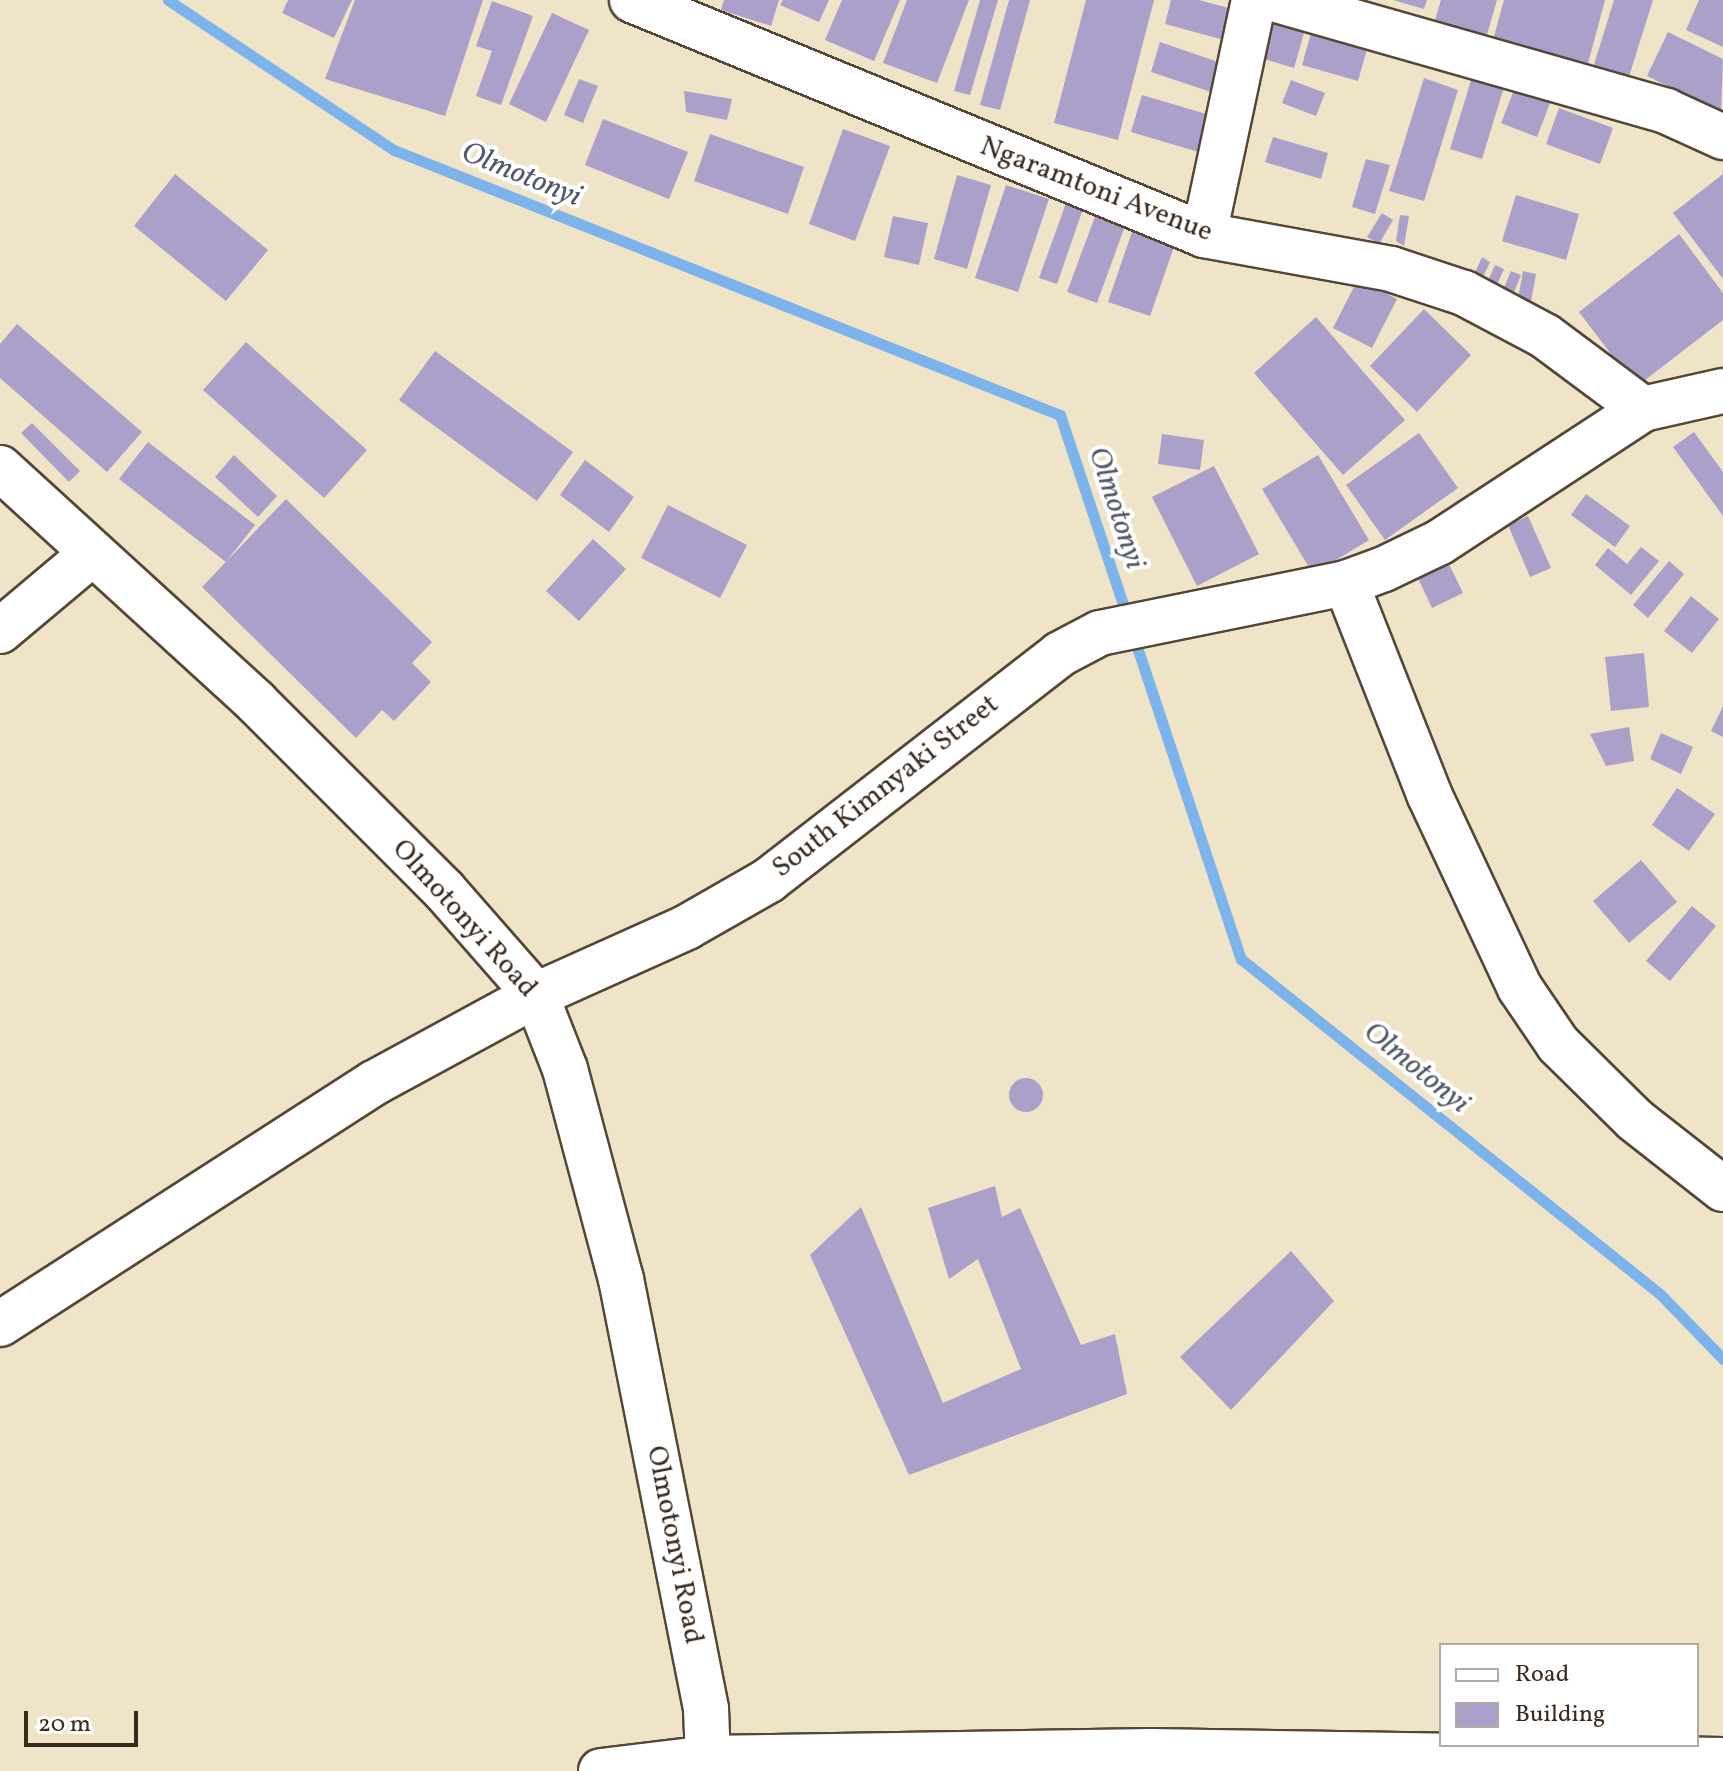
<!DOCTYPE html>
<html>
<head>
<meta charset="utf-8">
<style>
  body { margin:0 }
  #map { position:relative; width:1723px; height:1771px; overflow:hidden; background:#efe4c7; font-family:Vollkorn,serif }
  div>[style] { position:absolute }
  .stream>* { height:11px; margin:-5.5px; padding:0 5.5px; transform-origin:5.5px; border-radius:5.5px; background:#7cb3eb }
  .building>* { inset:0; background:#aba0ca }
  .round { border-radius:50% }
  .roads { filter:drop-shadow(2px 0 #564637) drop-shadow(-2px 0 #564637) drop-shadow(0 2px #564637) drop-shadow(0 -2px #564637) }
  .minor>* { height:44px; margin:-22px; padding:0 22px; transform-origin:22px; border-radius:22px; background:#fff }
  .highway>* { height:44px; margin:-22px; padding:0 22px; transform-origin:22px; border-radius:22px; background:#fff }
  span { translate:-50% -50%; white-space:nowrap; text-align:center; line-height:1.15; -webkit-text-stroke:8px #fff; paint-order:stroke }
  .street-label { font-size:28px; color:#3b2a1e }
  .water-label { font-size:30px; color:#525a66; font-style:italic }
  .legend { position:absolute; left:1439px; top:1643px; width:260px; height:104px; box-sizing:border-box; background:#fff; border:2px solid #b1aaa5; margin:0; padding:10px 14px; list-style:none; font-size:24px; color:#3b2a1e }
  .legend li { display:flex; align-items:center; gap:16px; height:40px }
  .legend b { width:40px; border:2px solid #b1aaa5 }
  .scale { position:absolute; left:24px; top:1711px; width:114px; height:36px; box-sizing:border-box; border:4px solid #3b2a1e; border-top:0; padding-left:10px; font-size:24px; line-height:28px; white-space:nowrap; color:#3b2a1e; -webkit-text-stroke:6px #fff; paint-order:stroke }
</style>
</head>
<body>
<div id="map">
  <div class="stream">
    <i style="left:168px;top:0;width:271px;rotate:33.6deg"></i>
    <i style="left:394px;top:150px;width:717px;rotate:21.7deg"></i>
    <i style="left:1060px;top:415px;width:215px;rotate:71.6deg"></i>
    <i style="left:1133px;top:635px;width:342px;rotate:71.6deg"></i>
    <i style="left:1241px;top:959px;width:536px;rotate:38.64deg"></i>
    <i style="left:1660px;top:1294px;width:91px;rotate:45.9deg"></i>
  </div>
  <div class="building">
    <i style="clip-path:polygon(288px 0,352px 0,334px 38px,282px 13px)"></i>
    <i style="clip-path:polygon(355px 0,483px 0,445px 116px,325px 79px)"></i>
    <i style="clip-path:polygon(724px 0,779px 0,771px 26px,721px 10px)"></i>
    <i style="clip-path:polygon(783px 0,829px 0,819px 22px,780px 5px)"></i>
    <i style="clip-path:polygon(842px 0,900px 0,874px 61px,825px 40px)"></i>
    <i style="clip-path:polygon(907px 0,969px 0,937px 83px,883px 63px)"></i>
    <i style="clip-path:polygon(980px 0,998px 0,970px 95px,954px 91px)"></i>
    <i style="clip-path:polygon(1009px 0,1030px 0,1000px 110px,980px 105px)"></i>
    <i style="clip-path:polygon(1086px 0,1154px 0,1118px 140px,1054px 123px)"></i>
    <i style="clip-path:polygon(1171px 0,1199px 0,1243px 12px,1235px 43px,1165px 24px)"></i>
    <i style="clip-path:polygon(1393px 0,1427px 0,1424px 9px)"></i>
    <i style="clip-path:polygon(1441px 0,1497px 0,1482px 52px,1430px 37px)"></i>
    <i style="clip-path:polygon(1504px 0,1605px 0,1587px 67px,1493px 40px)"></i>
    <i style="clip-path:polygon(1614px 0,1653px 0,1627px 83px,1592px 71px)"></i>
    <i style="clip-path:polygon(1699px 0,1723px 0,1723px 47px,1686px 30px)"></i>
    <i style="clip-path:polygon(492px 1px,533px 16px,501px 105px,476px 96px,492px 51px,476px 46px)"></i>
    <i style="clip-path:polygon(552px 13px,589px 30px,546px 122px,509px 104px)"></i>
    <i style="clip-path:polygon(1269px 16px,1306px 26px,1294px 68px,1257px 57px)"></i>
    <i style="clip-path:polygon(1668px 32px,1723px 59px,1721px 112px,1647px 76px)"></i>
    <i style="clip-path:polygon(1311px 33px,1367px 49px,1358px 81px,1302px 65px)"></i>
    <i style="clip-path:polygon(1160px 42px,1224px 64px,1214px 93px,1151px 72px)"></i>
    <i style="clip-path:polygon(1476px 64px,1508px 74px,1482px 159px,1450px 149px)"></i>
    <i style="clip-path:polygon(1424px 78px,1458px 90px,1424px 201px,1389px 191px)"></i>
    <i style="clip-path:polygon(579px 79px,598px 86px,583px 123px,564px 115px)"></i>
    <i style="clip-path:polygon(1291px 80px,1325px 93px,1316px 116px,1282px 103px)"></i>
    <i style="clip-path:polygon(1516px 85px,1552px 98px,1537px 137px,1501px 123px)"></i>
    <i style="clip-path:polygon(684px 91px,732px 99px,727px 120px,686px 112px)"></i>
    <i style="clip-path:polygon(1142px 95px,1213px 116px,1202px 153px,1131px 132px)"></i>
    <i style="clip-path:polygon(1559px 108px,1613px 128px,1600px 164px,1546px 144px)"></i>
    <i style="clip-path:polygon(603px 119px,688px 152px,669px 199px,585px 165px)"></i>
    <i style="clip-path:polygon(843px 129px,890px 146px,855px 241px,809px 224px)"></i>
    <i style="clip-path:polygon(710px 134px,804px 167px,788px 214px,694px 181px)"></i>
    <i style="clip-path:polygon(1273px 137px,1328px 153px,1321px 179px,1265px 162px)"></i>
    <i style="clip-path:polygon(1366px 159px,1390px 165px,1375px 214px,1352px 207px)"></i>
    <i style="clip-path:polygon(175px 174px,268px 250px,226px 301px,134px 226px)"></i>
    <i style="clip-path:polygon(1723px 174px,1723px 279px,1673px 213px)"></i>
    <i style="clip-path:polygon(957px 175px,991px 185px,967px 269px,934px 259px)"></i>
    <i style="clip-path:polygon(1006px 185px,1049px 199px,1018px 292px,975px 278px)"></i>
    <i style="clip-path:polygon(1516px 195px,1579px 214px,1566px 260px,1502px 241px)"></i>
    <i style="clip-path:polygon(1066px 203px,1083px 209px,1057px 284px,1039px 278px)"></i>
    <i style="clip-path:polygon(1097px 211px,1126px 223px,1097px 303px,1067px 292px)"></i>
    <i style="clip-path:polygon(1382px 213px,1393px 220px,1379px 244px,1367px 237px)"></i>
    <i style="clip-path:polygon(1400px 215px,1409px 216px,1404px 246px,1396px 241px)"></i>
    <i style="clip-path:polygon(893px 216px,928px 223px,919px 265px,884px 257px)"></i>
    <i style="clip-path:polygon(1134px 226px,1176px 241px,1150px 316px,1108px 302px)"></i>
    <i style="clip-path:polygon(1679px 234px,1723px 293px,1723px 320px,1636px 387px,1579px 312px)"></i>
    <i style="clip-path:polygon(1482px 257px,1490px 262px,1480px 283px,1472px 279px)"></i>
    <i style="clip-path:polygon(1495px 265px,1504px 269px,1494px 291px,1485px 287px)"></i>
    <i style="clip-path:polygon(1511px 271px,1521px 275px,1509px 304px,1499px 299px)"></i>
    <i style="clip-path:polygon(1523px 271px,1536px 274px,1528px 318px,1515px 316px)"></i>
    <i style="clip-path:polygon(1358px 279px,1397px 299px,1372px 348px,1333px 328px)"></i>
    <i style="clip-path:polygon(1424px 309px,1471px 355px,1417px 412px,1370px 366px)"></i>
    <i style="clip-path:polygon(1316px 317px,1405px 420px,1343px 475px,1254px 373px)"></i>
    <i style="clip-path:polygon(17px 324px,142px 432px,107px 472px,0 378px,0 344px)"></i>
    <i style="clip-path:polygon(246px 342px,367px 450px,324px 498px,203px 390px)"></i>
    <i style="clip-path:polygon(435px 351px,573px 452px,537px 501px,399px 400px)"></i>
    <i style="clip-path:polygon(32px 423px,80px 471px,69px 482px,21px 433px)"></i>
    <i style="clip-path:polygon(1694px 432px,1723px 472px,1723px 516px,1673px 447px)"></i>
    <i style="clip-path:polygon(1419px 433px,1458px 488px,1385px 540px,1346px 485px)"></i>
    <i style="clip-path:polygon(1162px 434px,1204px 440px,1200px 470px,1158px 464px)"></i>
    <i style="clip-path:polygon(148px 442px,255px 525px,226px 562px,119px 479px)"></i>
    <i style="clip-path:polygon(234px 455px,277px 496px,258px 517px,215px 477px)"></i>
    <i style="clip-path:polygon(1318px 455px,1369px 540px,1313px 574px,1262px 489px)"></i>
    <i style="clip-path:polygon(585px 460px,634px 497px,609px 532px,560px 495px)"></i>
    <i style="clip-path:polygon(1214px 466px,1259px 554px,1197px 586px,1152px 497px)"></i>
    <i style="clip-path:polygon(1586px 494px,1630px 526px,1615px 547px,1571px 515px)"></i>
    <i style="clip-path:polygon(286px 499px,432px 642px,412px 663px,431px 682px,394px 721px,382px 710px,356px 738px,202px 587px)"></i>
    <i style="clip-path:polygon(668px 505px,747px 545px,720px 598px,641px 558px)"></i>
    <i style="clip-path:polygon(1528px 516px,1551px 568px,1530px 577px,1508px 525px)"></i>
    <i style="clip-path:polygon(593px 539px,626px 569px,579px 621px,546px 591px)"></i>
    <i style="clip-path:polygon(1641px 547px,1659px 561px,1631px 595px,1595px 565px,1608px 548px,1627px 564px)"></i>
    <i style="clip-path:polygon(1446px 558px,1463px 593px,1432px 608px,1416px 574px)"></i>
    <i style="clip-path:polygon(1669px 561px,1684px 574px,1648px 618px,1633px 605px)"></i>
    <i style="clip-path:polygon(1691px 596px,1719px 619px,1692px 653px,1664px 631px)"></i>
    <i style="clip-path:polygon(1644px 653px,1649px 707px,1611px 711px,1605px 657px)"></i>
    <i style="clip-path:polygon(1723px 706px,1723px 737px,1711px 731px)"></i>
    <i style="clip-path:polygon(1629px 727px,1634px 761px,1606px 766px,1590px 734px)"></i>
    <i style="clip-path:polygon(1661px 733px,1693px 747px,1681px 774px,1650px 759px)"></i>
    <i style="clip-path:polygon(1677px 788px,1715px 814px,1689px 851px,1652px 825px)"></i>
    <i style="clip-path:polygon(1641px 860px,1677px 902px,1629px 943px,1593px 901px)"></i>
    <i style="clip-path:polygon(1692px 906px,1716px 926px,1670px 981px,1646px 961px)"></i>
    <i class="round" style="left:1009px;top:1078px;width:34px;height:34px"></i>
    <i style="clip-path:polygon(995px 1186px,1002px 1217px,1020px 1208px,1081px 1345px,1115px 1334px,1127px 1394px,909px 1475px,810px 1255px,861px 1207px,943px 1403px,1021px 1369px,978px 1259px,949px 1279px,928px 1208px)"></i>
    <i style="clip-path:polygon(1291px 1251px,1334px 1301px,1231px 1410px,1180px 1357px)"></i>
  </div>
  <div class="roads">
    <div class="minor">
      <i style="left:632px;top:0;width:618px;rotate:22.33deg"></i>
      <i style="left:1204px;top:235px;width:190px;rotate:10.3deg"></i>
      <i style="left:1391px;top:269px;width:77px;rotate:18.2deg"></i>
      <i style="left:1464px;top:293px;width:92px;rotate:28deg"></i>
      <i style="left:1545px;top:336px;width:122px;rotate:36.7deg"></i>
      <i style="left:1277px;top:0;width:405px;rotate:15.9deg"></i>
      <i style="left:1666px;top:111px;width:63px;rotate:24.5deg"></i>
      <i style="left:1204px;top:235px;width:240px;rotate:-78deg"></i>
      <i style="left:0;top:468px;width:347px;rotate:42.4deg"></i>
      <i style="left:256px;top:702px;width:266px;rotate:45deg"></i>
      <i style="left:444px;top:890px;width:140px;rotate:48.8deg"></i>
      <i style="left:536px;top:995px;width:79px;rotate:68.6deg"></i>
      <i style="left:565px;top:1069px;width:217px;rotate:75.1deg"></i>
      <i style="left:621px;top:1279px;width:438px;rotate:78.8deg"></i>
      <i style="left:706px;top:1709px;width:49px;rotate:87.7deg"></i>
      <i style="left:1346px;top:583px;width:227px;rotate:68.5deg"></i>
      <i style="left:1429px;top:794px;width:214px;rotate:64.9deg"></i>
      <i style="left:1520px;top:988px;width:68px;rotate:55.8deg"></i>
      <i style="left:1558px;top:1044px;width:108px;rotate:44.6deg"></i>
      <i style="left:1635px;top:1120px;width:112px;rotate:38.1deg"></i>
      <i style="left:0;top:631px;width:121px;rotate:-40deg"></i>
      <i style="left:0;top:1324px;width:445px;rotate:-32.8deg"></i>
      <i style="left:374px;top:1083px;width:184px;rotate:-28.5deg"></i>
      <i style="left:536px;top:995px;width:166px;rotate:-24.2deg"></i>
      <i style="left:687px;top:927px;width:95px;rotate:-29.8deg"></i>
      <i style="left:769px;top:880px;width:368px;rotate:-37.8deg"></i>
      <i style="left:1060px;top:654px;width:45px;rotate:-27.7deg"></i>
      <i style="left:1100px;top:633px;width:251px;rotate:-11.5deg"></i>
      <i style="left:1346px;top:583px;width:40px;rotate:-20.2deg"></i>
      <i style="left:1384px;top:569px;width:62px;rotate:-25.7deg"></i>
      <i style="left:1440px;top:542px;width:243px;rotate:-33.2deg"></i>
      <i style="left:1643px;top:409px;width:82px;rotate:-12.7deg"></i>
    </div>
    <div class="highway">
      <i style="left:601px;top:1771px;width:108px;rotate:-6.9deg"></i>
      <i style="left:708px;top:1758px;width:443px;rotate:-0.9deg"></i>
      <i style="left:1151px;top:1751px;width:572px;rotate:0.9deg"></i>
    </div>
  </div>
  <div class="street-label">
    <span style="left:1096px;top:190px;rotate:21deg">Ngaramtoni Avenue</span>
    <span style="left:886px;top:787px;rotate:-38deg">South Kimnyaki Street</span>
    <span style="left:464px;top:919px;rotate:48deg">Olmotonyi Road</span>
    <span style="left:674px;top:1545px;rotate:79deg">Olmotonyi Road</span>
  </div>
  <div class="water-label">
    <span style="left:521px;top:175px;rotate:22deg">Olmotonyi</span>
    <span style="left:1116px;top:508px;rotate:72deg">Olmotonyi</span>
    <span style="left:1416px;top:1068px;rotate:39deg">Olmotonyi</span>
  </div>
  <ul class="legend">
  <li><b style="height:10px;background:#fff"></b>Road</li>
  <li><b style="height:22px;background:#aba0ca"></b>Building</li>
  </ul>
  <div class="scale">20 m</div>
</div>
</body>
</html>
